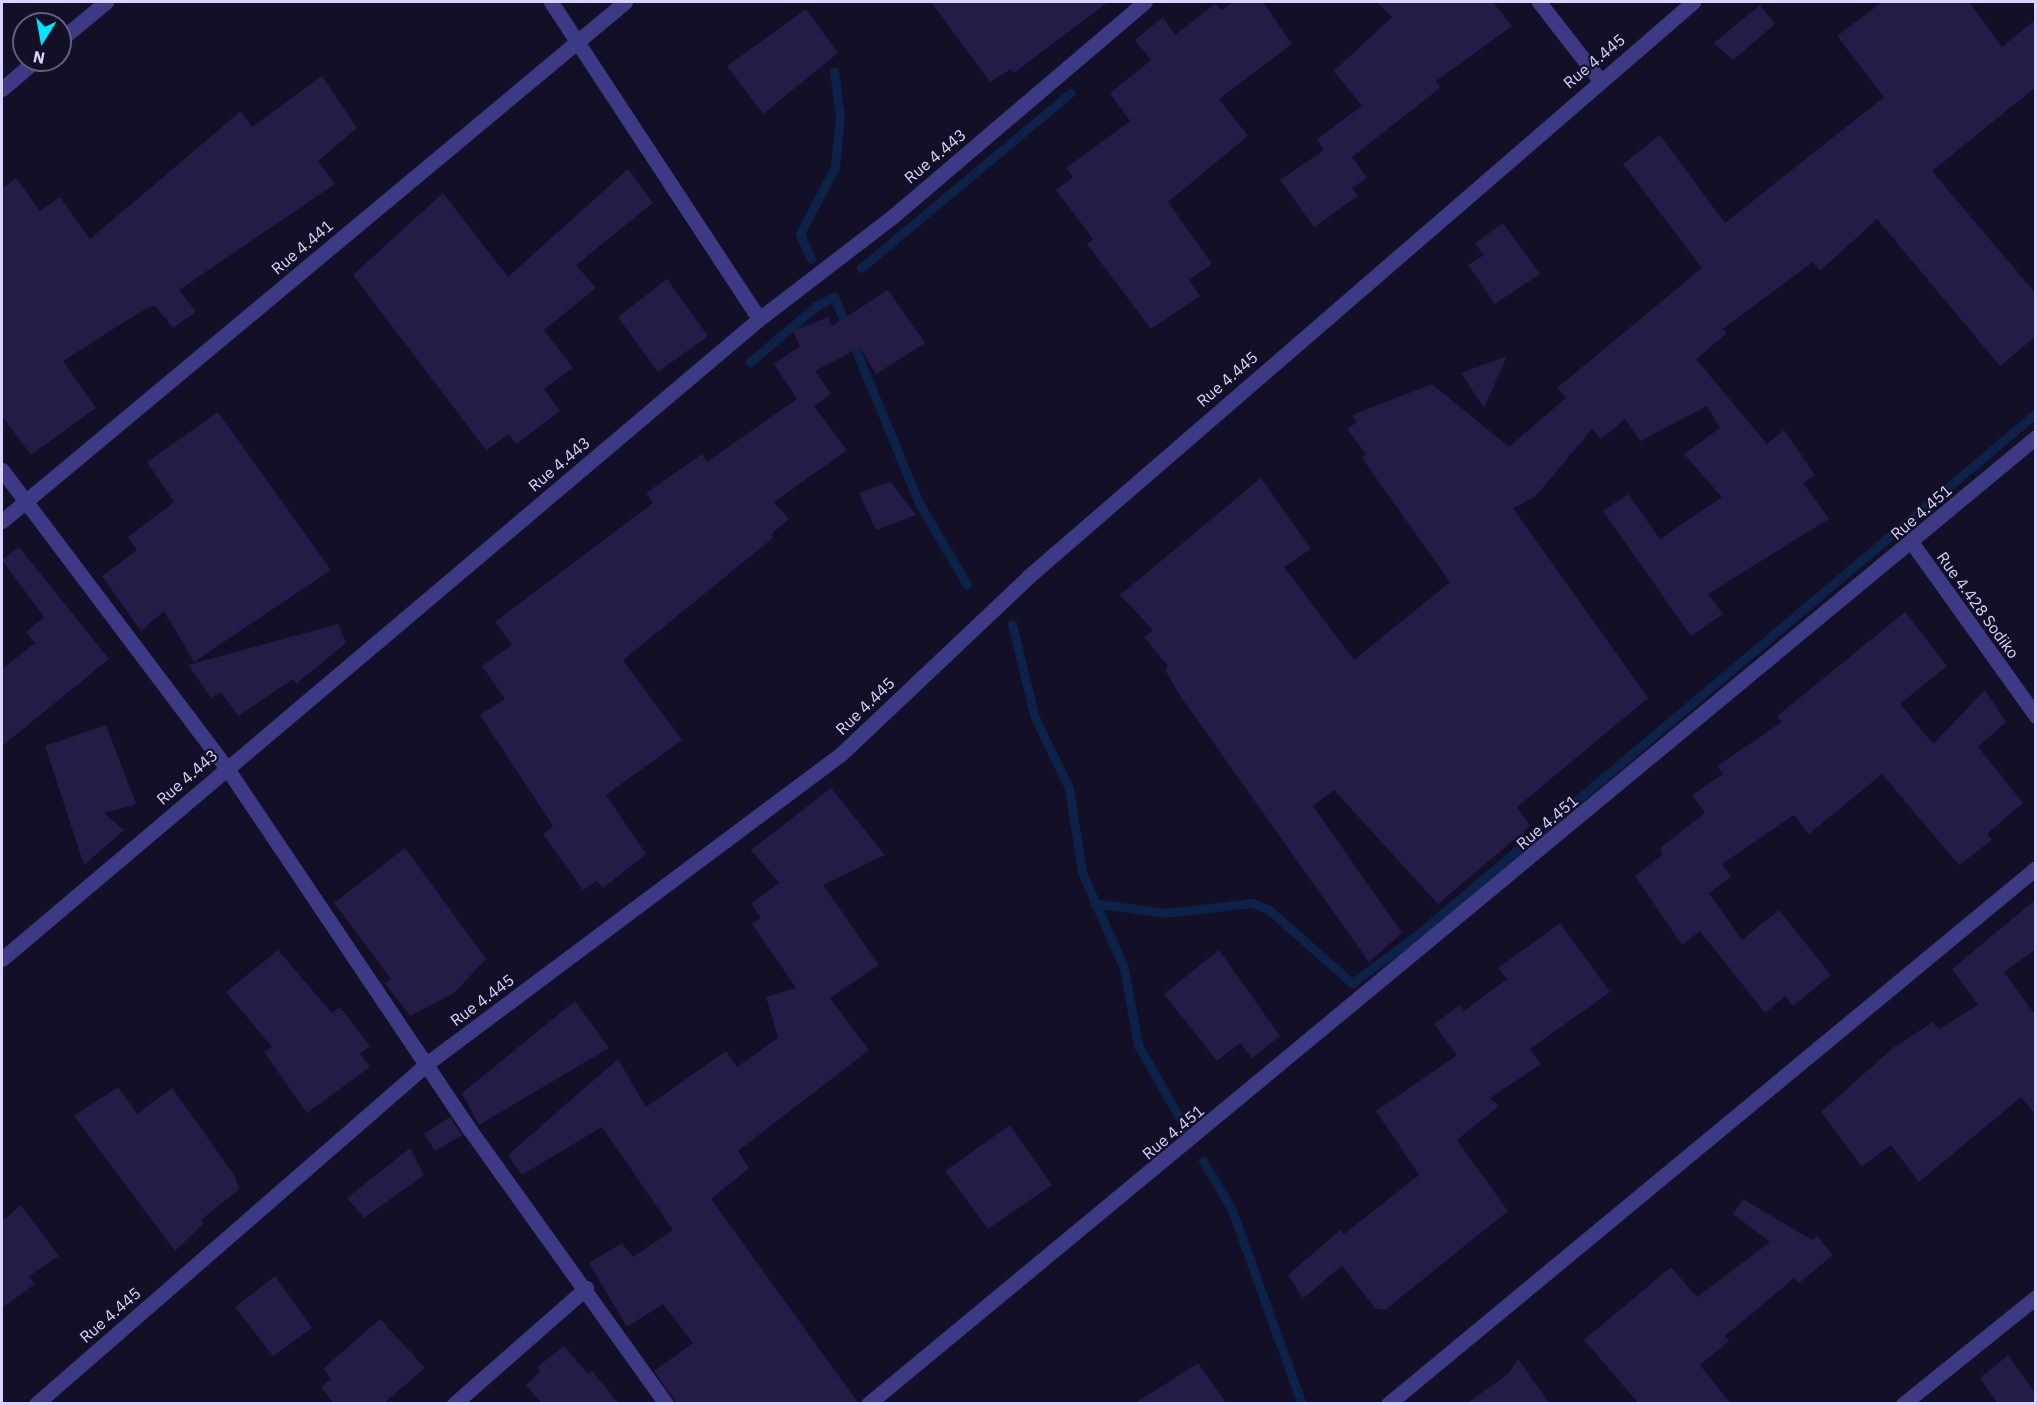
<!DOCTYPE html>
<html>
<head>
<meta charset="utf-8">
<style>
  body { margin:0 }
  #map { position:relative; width:2037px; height:1405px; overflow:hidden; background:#130f26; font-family:"IBM Plex Sans",sans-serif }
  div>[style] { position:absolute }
  .stream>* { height:9px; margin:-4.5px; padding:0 4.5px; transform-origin:4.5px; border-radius:4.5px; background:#0c2248 }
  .building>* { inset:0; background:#241b47 }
  .minor>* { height:15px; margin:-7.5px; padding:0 7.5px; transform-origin:7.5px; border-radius:7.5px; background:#3d3a85 }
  span { translate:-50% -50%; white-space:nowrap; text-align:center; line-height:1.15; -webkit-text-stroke:4.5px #130f26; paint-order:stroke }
  .street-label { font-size:16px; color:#d9d4ff }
  .frame { position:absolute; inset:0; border:3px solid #d9d4ff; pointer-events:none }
  .north { position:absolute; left:12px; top:12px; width:60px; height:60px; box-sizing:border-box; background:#130f26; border:2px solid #625e7d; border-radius:50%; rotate:191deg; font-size:16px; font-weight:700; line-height:24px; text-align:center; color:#d9d4ff }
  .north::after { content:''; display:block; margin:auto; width:21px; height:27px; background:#00e5ff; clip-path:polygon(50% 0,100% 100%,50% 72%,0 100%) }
</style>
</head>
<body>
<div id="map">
  <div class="stream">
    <i style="left:811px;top:259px;width:27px;rotate:-114deg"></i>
    <i style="left:800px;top:234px;width:76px;rotate:-62.4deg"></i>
    <i style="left:835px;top:167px;width:50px;rotate:-84.3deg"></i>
    <i style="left:840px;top:117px;width:46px;rotate:-97.4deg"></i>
    <i style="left:861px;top:268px;width:273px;rotate:-39.9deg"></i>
    <i style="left:750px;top:362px;width:87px;rotate:-40.3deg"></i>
    <i style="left:816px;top:306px;width:20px;rotate:-27deg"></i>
    <i style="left:834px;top:297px;width:221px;rotate:67.6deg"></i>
    <i style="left:918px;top:501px;width:97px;rotate:59.7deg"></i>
    <i style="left:1012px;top:624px;width:97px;rotate:76.3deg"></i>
    <i style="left:1035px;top:718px;width:78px;rotate:64.1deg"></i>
    <i style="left:1069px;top:788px;width:85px;rotate:81.2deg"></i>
    <i style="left:1082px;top:872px;width:105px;rotate:66.4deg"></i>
    <i style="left:1124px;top:968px;width:78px;rotate:79.7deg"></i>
    <i style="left:1138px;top:1045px;width:97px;rotate:60.3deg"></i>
    <i style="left:1094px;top:903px;width:72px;rotate:8deg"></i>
    <i style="left:1165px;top:913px;width:88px;rotate:-6.6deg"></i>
    <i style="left:1252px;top:903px;width:17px;rotate:21deg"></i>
    <i style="left:1268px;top:909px;width:112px;rotate:41.4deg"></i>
    <i style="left:1352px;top:983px;width:81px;rotate:-36.4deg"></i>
    <i style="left:1417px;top:935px;width:810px;rotate:-40.14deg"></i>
    <i style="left:1203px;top:1161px;width:57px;rotate:59.4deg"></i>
    <i style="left:1232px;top:1210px;width:206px;rotate:70.2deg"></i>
  </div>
  <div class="building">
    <i style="clip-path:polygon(931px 2px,1108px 2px,1014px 73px,1011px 69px,990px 82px)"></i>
    <i style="clip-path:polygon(1234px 2px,1263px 2px,1292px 44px,1219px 99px,1248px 136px,1168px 202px,1212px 264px,1189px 280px,1200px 296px,1151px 329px,1087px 244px,1093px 239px,1056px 190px,1073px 177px,1066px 168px,1130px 121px,1110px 93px,1151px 60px,1135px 40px,1163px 17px,1175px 35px,1215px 4px,1221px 10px)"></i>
    <i style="clip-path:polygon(1377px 2px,1493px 2px,1512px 26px,1436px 81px,1440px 88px,1352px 157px,1367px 178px,1352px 188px,1358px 196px,1314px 227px,1280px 180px,1324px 150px,1317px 139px,1362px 106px,1334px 71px,1392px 17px)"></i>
    <i style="clip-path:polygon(1882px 2px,1969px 2px,2002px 47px,2036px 19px,2036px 87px,1932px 171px,2036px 294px,2036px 336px,2000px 366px,1877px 219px,1820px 271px,1813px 262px,1723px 329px,1727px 333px,1696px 359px,1767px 444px,1784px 430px,1815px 475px,1803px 483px,1829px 519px,1708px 594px,1723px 614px,1691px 636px,1603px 511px,1628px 494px,1660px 539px,1722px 497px,1684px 454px,1720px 428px,1707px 406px,1640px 441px,1625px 419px,1601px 439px,1592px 429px,1536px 496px,1513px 508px,1648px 698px,1517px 807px,1530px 826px,1438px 904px,1334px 790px,1313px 806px,1402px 933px,1369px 962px,1181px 697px,1165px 670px,1168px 666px,1144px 637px,1153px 630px,1120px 595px,1261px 478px,1311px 549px,1284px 567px,1354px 660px,1450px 582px,1362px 458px,1366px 454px,1347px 429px,1357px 422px,1352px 415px,1432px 384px,1509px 447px,1566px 398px,1557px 388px,1702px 268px,1623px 164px,1660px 135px,1725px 223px,1884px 97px,1837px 36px)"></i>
    <i style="clip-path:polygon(1760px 5px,1775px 24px,1733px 60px,1714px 43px)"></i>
    <i style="clip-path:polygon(806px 9px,838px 53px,763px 114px,727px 66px)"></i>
    <i style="clip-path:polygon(322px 76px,357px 128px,318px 161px,335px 184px,179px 290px,196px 312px,173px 328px,155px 306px,148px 307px,63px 361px,96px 408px,31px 455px,2px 416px,2px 189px,16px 178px,40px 211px,60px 197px,90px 239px,241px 111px,252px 127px)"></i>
    <i style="clip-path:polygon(628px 169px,653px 203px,576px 265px,596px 288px,544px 330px,573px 368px,544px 389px,560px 411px,516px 444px,509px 434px,486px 450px,353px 275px,443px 193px,508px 277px)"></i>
    <i style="clip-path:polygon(1503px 223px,1540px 274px,1495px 304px,1468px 265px,1484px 255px,1475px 243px)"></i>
    <i style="clip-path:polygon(667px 279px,708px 336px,658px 372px,618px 317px)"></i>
    <i style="clip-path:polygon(888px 290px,925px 343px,876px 374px,860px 347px,815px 371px,831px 394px,814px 406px,847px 450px,774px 502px,789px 519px,771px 534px,773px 538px,623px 660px,682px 740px,606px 795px,646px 854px,603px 888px,597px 881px,583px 890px,543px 834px,553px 826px,480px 715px,505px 699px,482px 666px,512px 645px,495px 622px,653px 503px,646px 493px,702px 454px,707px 462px,797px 399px,774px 364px,800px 346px,793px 331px,828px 317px,832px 326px)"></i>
    <i style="clip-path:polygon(1507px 356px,1484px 408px,1461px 373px)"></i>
    <i style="clip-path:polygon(218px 412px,331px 570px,194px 662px,164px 611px,141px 631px,102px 576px,137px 550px,128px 537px,174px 502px,147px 462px)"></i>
    <i style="clip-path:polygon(890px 481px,916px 515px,876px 530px,859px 493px)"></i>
    <i style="clip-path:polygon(19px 547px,109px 659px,2px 746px,2px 669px,35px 643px,26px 632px,44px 617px,2px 560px)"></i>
    <i style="clip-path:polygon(1905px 612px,1947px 666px,1900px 704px,1933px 744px,1985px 690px,2006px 722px,1978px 747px,2023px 803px,1987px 834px,1992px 840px,1959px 865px,1882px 774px,1809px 834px,1794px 815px,1722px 864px,1731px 877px,1709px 893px,1742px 940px,1779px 910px,1831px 975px,1793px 1006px,1785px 996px,1765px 1013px,1700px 931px,1682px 945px,1635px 876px,1662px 855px,1660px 848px,1705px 813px,1692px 795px,1723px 774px,1717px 766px,1782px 722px,1777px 716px)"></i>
    <i style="clip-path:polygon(338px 624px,346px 643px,296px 684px,293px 679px,238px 716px,221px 692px,211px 698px,188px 665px)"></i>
    <i style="clip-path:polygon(106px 725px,136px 804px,104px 813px,124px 830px,84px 865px,45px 746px)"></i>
    <i style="clip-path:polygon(831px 788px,885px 855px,823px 885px,879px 965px,830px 998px,869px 1050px,738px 1151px,749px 1168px,711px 1199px,859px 1404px,677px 1404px,654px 1371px,693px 1343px,663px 1304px,627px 1327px,589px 1263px,622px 1243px,633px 1257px,673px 1230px,602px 1127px,522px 1175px,508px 1155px,618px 1059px,646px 1107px,726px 1051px,737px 1067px,778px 1038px,766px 997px,796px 988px,752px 924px,761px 918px,751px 903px,779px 883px,751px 850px)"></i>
    <i style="clip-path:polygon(405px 848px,486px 959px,454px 993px,410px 1016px,385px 983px,391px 979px,334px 903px)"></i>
    <i style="clip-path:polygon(2036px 899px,2036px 949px,2004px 972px,2036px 1016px,2036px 1115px,2021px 1097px,1919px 1182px,1891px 1145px,1862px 1167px,1821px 1112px,1893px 1048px,1933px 1022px,1939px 1029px,1978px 1005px,1952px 969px)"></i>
    <i style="clip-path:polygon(1560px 923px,1610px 992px,1530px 1049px,1541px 1064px,1490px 1098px,1499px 1106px,1457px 1140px,1508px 1211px,1385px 1310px,1375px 1308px,1342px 1266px,1303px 1298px,1288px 1275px,1340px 1230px,1344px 1234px,1419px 1175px,1376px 1111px,1457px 1055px,1434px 1024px,1460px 1005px,1464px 1011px,1507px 979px,1498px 968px)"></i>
    <i style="clip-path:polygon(278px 950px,332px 1013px,340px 1007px,370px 1046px,360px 1054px,370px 1067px,307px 1113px,264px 1052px,272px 1047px,226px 992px)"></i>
    <i style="clip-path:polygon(1219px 950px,1280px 1036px,1252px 1058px,1240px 1043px,1217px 1061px,1164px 994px)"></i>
    <i style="clip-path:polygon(575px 1001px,609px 1048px,479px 1125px,462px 1093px)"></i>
    <i style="clip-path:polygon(118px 1087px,137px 1114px,172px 1088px,235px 1176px,239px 1189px,201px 1220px,204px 1223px,175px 1251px,74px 1116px)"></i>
    <i style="clip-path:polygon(450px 1117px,462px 1135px,435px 1151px,424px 1134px)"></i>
    <i style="clip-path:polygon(1010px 1125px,1052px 1185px,988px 1229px,945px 1171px)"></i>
    <i style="clip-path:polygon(410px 1148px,424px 1175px,364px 1218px,347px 1198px)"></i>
    <i style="clip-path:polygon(1743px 1199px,1812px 1240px,1817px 1236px,1833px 1255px,1799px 1283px,1794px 1278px,1725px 1336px,1729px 1341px,1700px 1365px,1731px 1404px,1639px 1404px,1584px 1340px,1671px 1267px,1697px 1297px,1770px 1242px,1733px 1214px)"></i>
    <i style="clip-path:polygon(21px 1205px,59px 1256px,29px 1276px,35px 1284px,2px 1308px,2px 1221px)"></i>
    <i style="clip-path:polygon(275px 1276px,312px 1328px,273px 1356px,235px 1307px)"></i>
    <i style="clip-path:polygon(380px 1319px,425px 1368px,383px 1404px,334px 1404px,321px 1387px,331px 1379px,323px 1369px)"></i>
    <i style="clip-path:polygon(564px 1346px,588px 1374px,592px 1371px,619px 1404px,542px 1404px,526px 1385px,540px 1372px,537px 1367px)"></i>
    <i style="clip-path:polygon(2008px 1355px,2036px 1394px,2036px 1404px,1998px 1404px,1980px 1378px)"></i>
    <i style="clip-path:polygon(1518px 1359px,1550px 1404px,1466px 1404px,1509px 1373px)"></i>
    <i style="clip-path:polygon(1198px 1363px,1227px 1404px,1134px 1404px)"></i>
  </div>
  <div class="minor">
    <i style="left:551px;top:2px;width:379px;rotate:56.7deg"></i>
    <i style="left:1539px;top:2px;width:98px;rotate:52.1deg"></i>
    <i style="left:60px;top:40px;width:60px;rotate:-39.6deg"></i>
    <i style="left:2px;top:89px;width:45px;rotate:-40.5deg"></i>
    <i style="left:2px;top:470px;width:372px;rotate:53deg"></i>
    <i style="left:226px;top:767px;width:437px;rotate:56.1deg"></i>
    <i style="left:470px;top:1130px;width:337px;rotate:54.4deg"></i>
    <i style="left:2px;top:521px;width:811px;rotate:-39.8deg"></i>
    <i style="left:1912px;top:543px;width:213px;rotate:54.4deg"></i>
    <i style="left:2px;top:959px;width:991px;rotate:-40.21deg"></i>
    <i style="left:759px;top:319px;width:168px;rotate:-37.5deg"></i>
    <i style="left:892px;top:217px;width:332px;rotate:-40.4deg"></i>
    <i style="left:36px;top:1404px;width:521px;rotate:-41.03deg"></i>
    <i style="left:429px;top:1062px;width:514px;rotate:-36.78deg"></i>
    <i style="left:841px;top:754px;width:259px;rotate:-43.4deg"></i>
    <i style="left:1029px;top:576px;width:878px;rotate:-40.84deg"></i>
    <i style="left:454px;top:1404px;width:176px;rotate:-41.3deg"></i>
    <i style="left:868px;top:1404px;width:1516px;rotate:-39.62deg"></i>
    <i style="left:1388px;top:1404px;width:841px;rotate:-39.6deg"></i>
    <i style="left:1903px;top:1404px;width:171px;rotate:-38.8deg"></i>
  </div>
  <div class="street-label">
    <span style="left:1594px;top:61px;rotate:-40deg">Rue 4.445</span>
    <span style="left:935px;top:156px;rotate:-40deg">Rue 4.443</span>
    <span style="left:302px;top:247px;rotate:-40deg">Rue 4.441</span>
    <span style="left:1227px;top:379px;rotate:-41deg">Rue 4.445</span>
    <span style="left:559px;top:464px;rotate:-40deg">Rue 4.443</span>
    <span style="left:1921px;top:512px;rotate:-41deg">Rue 4.451</span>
    <span style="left:1978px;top:605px;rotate:54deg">Rue 4.428 Sodiko</span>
    <span style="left:865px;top:706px;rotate:-44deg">Rue 4.445</span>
    <span style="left:187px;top:777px;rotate:-41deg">Rue 4.443</span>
    <span style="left:1547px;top:822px;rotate:-40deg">Rue 4.451</span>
    <span style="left:482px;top:1000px;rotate:-37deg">Rue 4.445</span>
    <span style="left:1173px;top:1132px;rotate:-40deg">Rue 4.451</span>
    <span style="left:110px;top:1315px;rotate:-41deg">Rue 4.445</span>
  </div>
  <div class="frame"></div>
  <div class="north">N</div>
</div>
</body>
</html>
